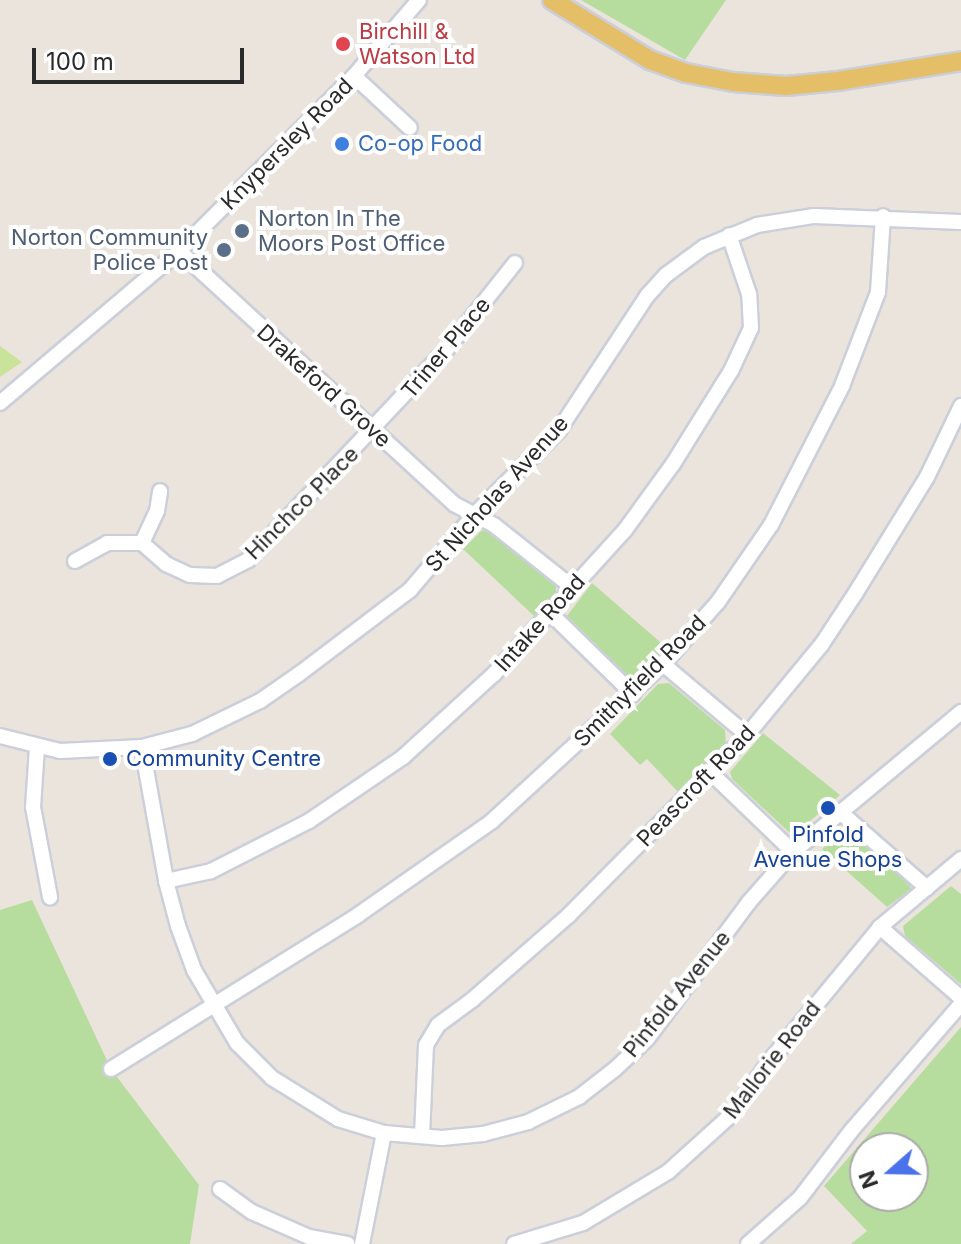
<!DOCTYPE html>
<html>
<head>
<meta charset="utf-8">
<style>
  body { margin:0 }
  #map { position:relative; width:961px; height:1244px; overflow:hidden; background:#ebe4dd; font-family:Inter,sans-serif }
  div>[style] { position:absolute }
  .green>* { inset:0; background:#b7dd9e }
  .pitch>* { inset:0; background:#c9e39a }
  .roads { filter:drop-shadow(2px 0 #cbcfda) drop-shadow(-2px 0 #cbcfda) drop-shadow(0 2px #cbcfda) drop-shadow(0 -2px #cbcfda) }
  .minor>* { height:14px; margin:-7px; padding:0 7px; transform-origin:7px; border-radius:7px; background:#fff }
  .major>* { height:18px; margin:-9px; padding:0 9px; transform-origin:9px; border-radius:9px; background:#e5bf68 }
  .dots>* { width:22px; height:22px; translate:-50% -50%; box-sizing:border-box; border:4px solid #fff; border-radius:50% }
  span { translate:-50% -50%; white-space:nowrap; text-align:center; line-height:1.15; -webkit-text-stroke:8px #fff; paint-order:stroke }
  .health-label { font-size:22px; color:#be3a42 }
  .left { translate:0 -50%; text-align:left }
  .street-label { font-size:22px; color:#2a2a2a }
  .shop-label { font-size:22px; color:#366cbe }
  .service-label { font-size:22px; color:#4e5e75 }
  .right { translate:-100% -50%; text-align:right }
  .transit-label { font-size:22px; color:#164399 }
  .north { position:absolute; left:849px; top:1132px; width:80px; height:80px; box-sizing:border-box; background:#fff; border:2px solid #aaa; border-radius:50%; rotate:250deg; font-size:22px; font-weight:700; line-height:32px; text-align:center; color:#2a2a2a }
  .north::after { content:''; display:block; margin:auto; width:28px; height:36px; background:#4a72ea; clip-path:polygon(50% 0,100% 100%,50% 72%,0 100%) }
  .scale { position:absolute; left:32px; top:48px; width:212px; height:36px; box-sizing:border-box; border:4px solid #2a2a2a; border-top:0; padding-left:10px; font-size:24px; line-height:28px; white-space:nowrap; color:#2a2a2a; -webkit-text-stroke:6px #fff; paint-order:stroke }
</style>
</head>
<body>
<div id="map">
  <div class="green">
    <i style="clip-path:polygon(581px 0,726px 0,685px 60px)"></i>
    <i style="clip-path:polygon(489px 528px,556px 585px,556px 592px,534px 616px,463px 549px,481px 531px)"></i>
    <i style="clip-path:polygon(592px 583px,667px 648px,637px 680px,630px 681px,566px 617px)"></i>
    <i style="clip-path:polygon(669px 683px,725px 730px,726px 746px,680px 794px,647px 759px,640px 765px,610px 734px,658px 684px)"></i>
    <i style="clip-path:polygon(763px 733px,840px 795px,793px 836px,732px 779px,730px 772px)"></i>
    <i style="clip-path:polygon(843px 829px,849px 829px,907px 877px,911px 889px,887px 907px,822px 849px)"></i>
    <i style="clip-path:polygon(951px 886px,961px 894px,961px 984px,905px 936px,903px 926px)"></i>
    <i style="clip-path:polygon(32px 900px,111px 1069px,199px 1185px,190px 1244px,0 1244px,0 910px)"></i>
    <i style="clip-path:polygon(evenodd,961px 1027px,961px 1244px,851px 1244px,867px 1231px,824px 1186px,961px 1027px,865px 1148px,913px 1148px,913px 1196px,865px 1196px,865px 1148px)"></i>
  </div>
  <div class="pitch">
    <i style="clip-path:polygon(0 346px,22px 362px,0 377px)"></i>
  </div>
  <div class="roads">
    <div class="minor">
      <i style="left:354px;top:76px;width:76px;rotate:42.9deg"></i>
      <i style="left:179px;top:251px;width:374px;rotate:42.6deg"></i>
      <i style="left:454px;top:504px;width:45px;rotate:27.7deg"></i>
      <i style="left:494px;top:525px;width:100px;rotate:38.5deg"></i>
      <i style="left:0;top:403px;width:235px;rotate:-40.3deg"></i>
      <i style="left:179px;top:251px;width:247px;rotate:-45deg"></i>
      <i style="left:354px;top:76px;width:100px;rotate:-49.5deg"></i>
      <i style="left:142px;top:543px;width:35px;rotate:-65deg"></i>
      <i style="left:157px;top:511px;width:20px;rotate:-81deg"></i>
      <i style="left:75px;top:561px;width:37px;rotate:-29deg"></i>
      <i style="left:107px;top:543px;width:35px"></i>
      <i style="left:142px;top:543px;width:32px;rotate:41deg"></i>
      <i style="left:166px;top:564px;width:26px;rotate:25deg"></i>
      <i style="left:190px;top:575px;width:27px;rotate:2deg"></i>
      <i style="left:217px;top:576px;width:35px;rotate:-27deg"></i>
      <i style="left:248px;top:560px;width:289px;rotate:-46.7deg"></i>
      <i style="left:446px;top:350px;width:111px;rotate:-51.6deg"></i>
      <i style="left:550px;top:613px;width:116px;rotate:44.3deg"></i>
      <i style="left:663px;top:664px;width:110px;rotate:40.2deg"></i>
      <i style="left:0;top:736px;width:62px;rotate:14deg"></i>
      <i style="left:60px;top:751px;width:82px;rotate:-2.8deg"></i>
      <i style="left:142px;top:747px;width:52px;rotate:-14.6deg"></i>
      <i style="left:192px;top:734px;width:76px;rotate:-25.9deg"></i>
      <i style="left:260px;top:701px;width:47px;rotate:-34.7deg"></i>
      <i style="left:299px;top:674px;width:139px;rotate:-37.1deg"></i>
      <i style="left:410px;top:590px;width:99px;rotate:-49.5deg"></i>
      <i style="left:474px;top:515px;width:120px;rotate:-45deg"></i>
      <i style="left:559px;top:430px;width:160px;rotate:-56.7deg"></i>
      <i style="left:647px;top:296px;width:28px;rotate:-48deg"></i>
      <i style="left:666px;top:275px;width:47px;rotate:-36.4deg"></i>
      <i style="left:704px;top:247px;width:57px;rotate:-22.5deg"></i>
      <i style="left:757px;top:225px;width:58px;rotate:-9deg"></i>
      <i style="left:814px;top:216px;width:147px;rotate:2.3deg"></i>
      <i style="left:37px;top:747px;width:60px;rotate:93.8deg"></i>
      <i style="left:33px;top:807px;width:92px;rotate:79.3deg"></i>
      <i style="left:142px;top:747px;width:136px;rotate:79.8deg"></i>
      <i style="left:166px;top:881px;width:47px;rotate:75.1deg"></i>
      <i style="left:178px;top:926px;width:47px;rotate:70deg"></i>
      <i style="left:194px;top:970px;width:85px;rotate:59.5deg"></i>
      <i style="left:237px;top:1043px;width:49px;rotate:45deg"></i>
      <i style="left:272px;top:1078px;width:78px;rotate:31.8deg"></i>
      <i style="left:338px;top:1119px;width:48px;rotate:16.9deg"></i>
      <i style="left:384px;top:1133px;width:58px;rotate:4.9deg"></i>
      <i style="left:442px;top:1138px;width:41px;rotate:-5.6deg"></i>
      <i style="left:483px;top:1134px;width:47px;rotate:-14.9deg"></i>
      <i style="left:528px;top:1122px;width:57px;rotate:-26.1deg"></i>
      <i style="left:579px;top:1097px;width:46px;rotate:-37.9deg"></i>
      <i style="left:615px;top:1069px;width:44px;rotate:-43.2deg"></i>
      <i style="left:647px;top:1039px;width:171px;rotate:-53.3deg"></i>
      <i style="left:749px;top:902px;width:67px;rotate:-48.7deg"></i>
      <i style="left:793px;top:852px;width:219px;rotate:-39.8deg"></i>
      <i style="left:711px;top:773px;width:114px;rotate:43.9deg"></i>
      <i style="left:839px;top:811px;width:117px;rotate:41.2deg"></i>
      <i style="left:166px;top:881px;width:46px;rotate:-12.5deg"></i>
      <i style="left:211px;top:871px;width:110px;rotate:-27deg"></i>
      <i style="left:309px;top:821px;width:114px;rotate:-34.2deg"></i>
      <i style="left:403px;top:757px;width:123px;rotate:-42.4deg"></i>
      <i style="left:494px;top:674px;width:195px;rotate:-47.7deg"></i>
      <i style="left:625px;top:530px;width:82px;rotate:-54deg"></i>
      <i style="left:673px;top:464px;width:110px;rotate:-58.1deg"></i>
      <i style="left:731px;top:371px;width:47px;rotate:-65.1deg"></i>
      <i style="left:751px;top:328px;width:34px;rotate:-93deg"></i>
      <i style="left:749px;top:294px;width:62px;rotate:-108.7deg"></i>
      <i style="left:880px;top:927px;width:108px;rotate:41.2deg"></i>
      <i style="left:111px;top:1069px;width:291px;rotate:-31.9deg"></i>
      <i style="left:358px;top:915px;width:164px;rotate:-35deg"></i>
      <i style="left:492px;top:821px;width:232px;rotate:-42.6deg"></i>
      <i style="left:663px;top:664px;width:83px;rotate:-48.4deg"></i>
      <i style="left:718px;top:602px;width:93px;rotate:-55.5deg"></i>
      <i style="left:771px;top:525px;width:156px;rotate:-62.9deg"></i>
      <i style="left:842px;top:386px;width:101px;rotate:-69deg"></i>
      <i style="left:878px;top:292px;width:76px;rotate:-86.2deg"></i>
      <i style="left:422px;top:1136px;width:91px;rotate:-87.5deg"></i>
      <i style="left:426px;top:1045px;width:23px;rotate:-59deg"></i>
      <i style="left:438px;top:1025px;width:42px;rotate:-36.3deg"></i>
      <i style="left:472px;top:1000px;width:129px;rotate:-41.2deg"></i>
      <i style="left:569px;top:915px;width:253px;rotate:-45.3deg"></i>
      <i style="left:747px;top:735px;width:118px;rotate:-50.5deg"></i>
      <i style="left:822px;top:644px;width:60px;rotate:-56.6deg"></i>
      <i style="left:855px;top:594px;width:137px;rotate:-58.4deg"></i>
      <i style="left:927px;top:477px;width:79px;rotate:-64.4deg"></i>
      <i style="left:220px;top:1189px;width:39px;rotate:36deg"></i>
      <i style="left:252px;top:1212px;width:62px;rotate:23.7deg"></i>
      <i style="left:309px;top:1237px;width:39px;rotate:10deg"></i>
      <i style="left:362px;top:1244px;width:113px;rotate:-78.8deg"></i>
      <i style="left:514px;top:1244px;width:72px;rotate:-16.9deg"></i>
      <i style="left:583px;top:1223px;width:99px;rotate:-31deg"></i>
      <i style="left:668px;top:1172px;width:85px;rotate:-42.1deg"></i>
      <i style="left:731px;top:1115px;width:72px;rotate:-54.1deg"></i>
      <i style="left:773px;top:1057px;width:168px;rotate:-50.5deg"></i>
      <i style="left:880px;top:927px;width:106px;rotate:-40deg"></i>
      <i style="left:748px;top:1244px;width:69px;rotate:-41.5deg"></i>
      <i style="left:800px;top:1198px;width:84px;rotate:-52.7deg"></i>
      <i style="left:851px;top:1131px;width:168px;rotate:-49.1deg"></i>
    </div>
    <div class="major">
      <i style="left:552px;top:0;width:115px;rotate:31.5deg"></i>
      <i style="left:650px;top:60px;width:38px;rotate:20deg"></i>
      <i style="left:686px;top:73px;width:48px;rotate:10.8deg"></i>
      <i style="left:733px;top:82px;width:53px;rotate:4.3deg"></i>
      <i style="left:786px;top:86px;width:52px;rotate:-5.5deg"></i>
      <i style="left:838px;top:81px;width:125px;rotate:-9.2deg"></i>
    </div>
  </div>
  <div class="dots">
    <i style="left:343px;top:44px;background:#e0444e"></i>
    <i style="left:342px;top:144px;background:#3f7fe0"></i>
    <i style="left:242px;top:231px;background:#5c6f8a"></i>
    <i style="left:224px;top:250px;background:#5c6f8a"></i>
    <i style="left:110px;top:759px;background:#1a4fb4"></i>
    <i style="left:828px;top:808px;background:#1a4fb4"></i>
  </div>
  <div class="health-label">
    <span class="left" style="left:359px;top:44px">Birchill &amp;<br>Watson Ltd</span>
  </div>
  <div class="street-label">
    <span style="left:287px;top:144px;rotate:-45deg">Knypersley Road</span>
    <span style="left:446px;top:348px;rotate:-50deg">Triner Place</span>
    <span style="left:324px;top:386px;rotate:42deg">Drakeford Grove</span>
    <span style="left:497px;top:494px;rotate:-48deg">St Nicholas Avenue</span>
    <span style="left:302px;top:503px;rotate:-45deg">Hinchco Place</span>
    <span style="left:540px;top:623px;rotate:-48deg">Intake Road</span>
    <span style="left:640px;top:681px;rotate:-45deg">Smithyfield Road</span>
    <span style="left:696px;top:786px;rotate:-46deg">Peascroft Road</span>
    <span style="left:677px;top:994px;rotate:-51deg">Pinfold Avenue</span>
    <span style="left:772px;top:1060px;rotate:-52deg">Mallorie Road</span>
  </div>
  <div class="shop-label">
    <span class="left" style="left:358px;top:144px">Co-op Food</span>
  </div>
  <div class="service-label">
    <span class="left" style="left:258px;top:231px">Norton In The<br>Moors Post Office</span>
    <span class="right" style="left:208px;top:250px">Norton Community<br>Police Post</span>
  </div>
  <div class="transit-label">
    <span class="left" style="left:126px;top:759px">Community Centre</span>
    <span style="left:828px;top:847px">Pinfold<br>Avenue Shops</span>
  </div>
  <div class="north">N</div>
  <div class="scale">100 m</div>
</div>
</body>
</html>
